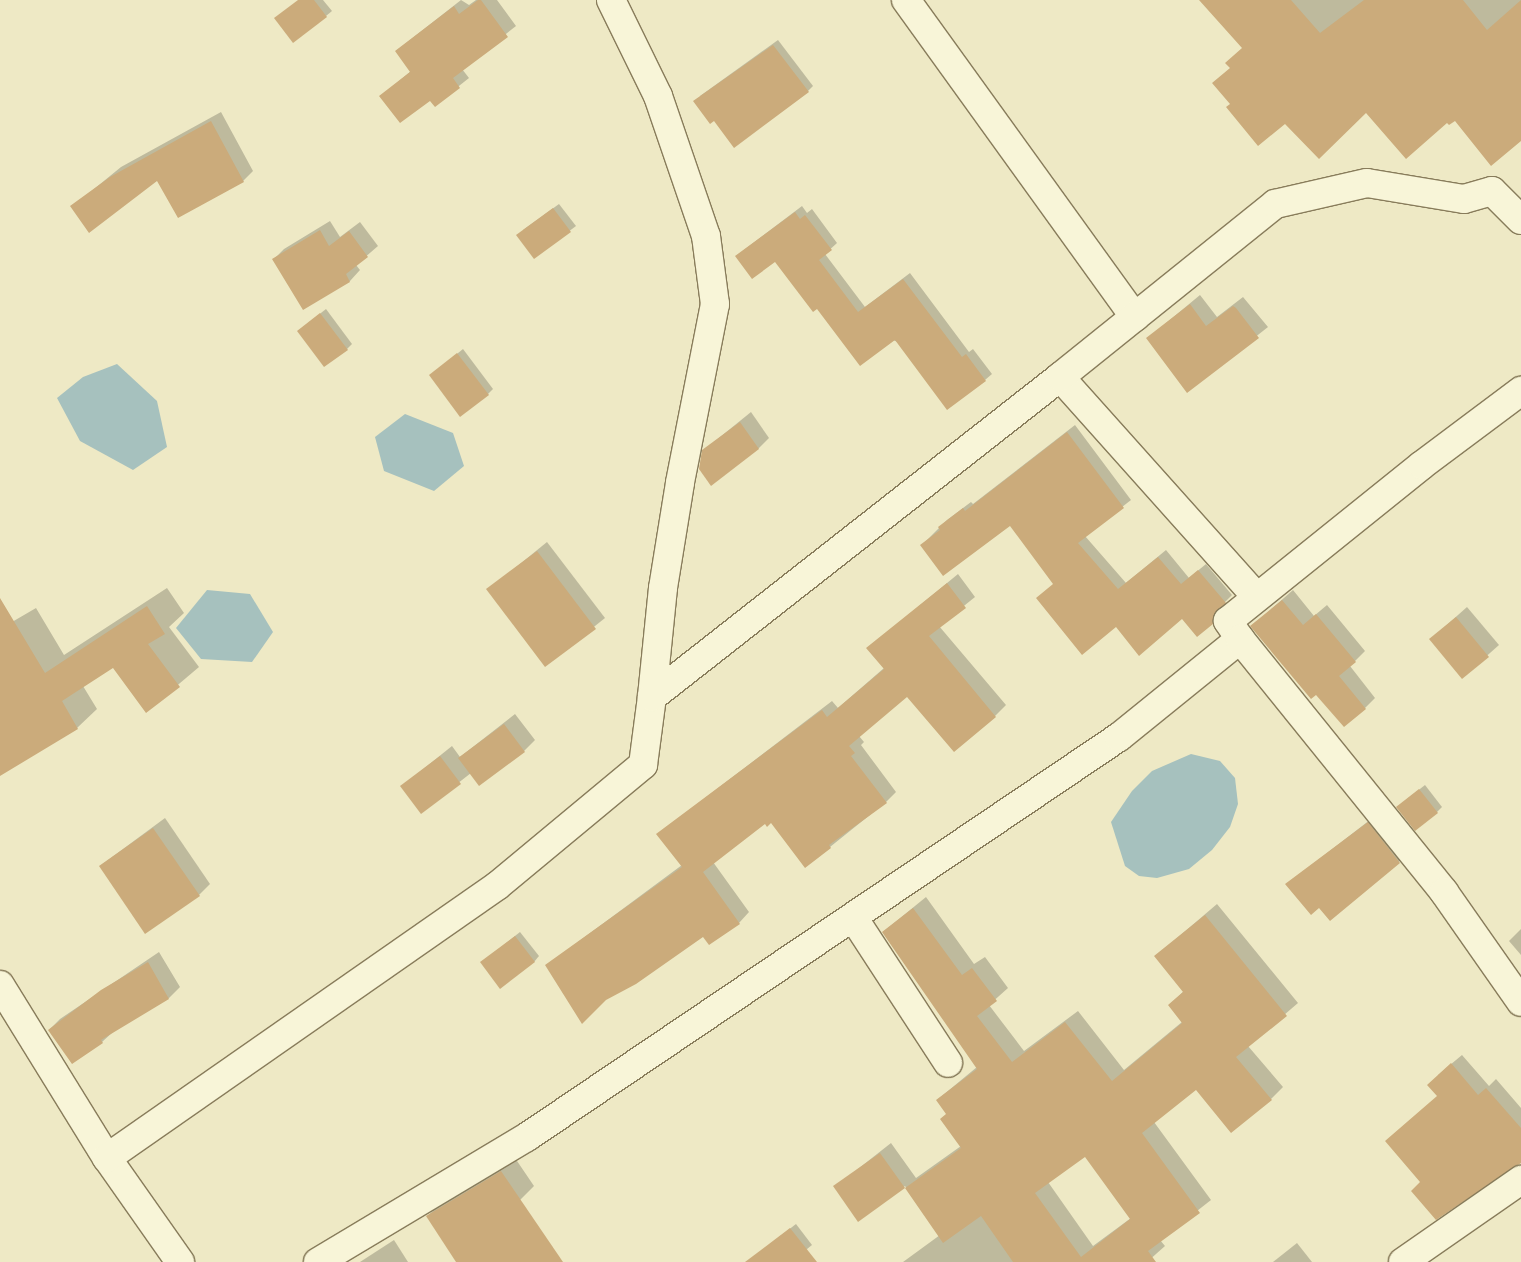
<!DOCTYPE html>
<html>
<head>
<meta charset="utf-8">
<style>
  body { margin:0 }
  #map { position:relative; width:1521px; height:1262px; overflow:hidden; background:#eee9c5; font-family:"Noto Serif",serif }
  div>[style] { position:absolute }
  .water>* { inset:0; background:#a6c1be }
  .shadow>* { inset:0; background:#0003 }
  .building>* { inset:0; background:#cbab7b }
  .roads { filter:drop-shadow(1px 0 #887c5b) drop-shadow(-1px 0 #887c5b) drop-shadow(0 1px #887c5b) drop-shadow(0 -1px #887c5b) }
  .street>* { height:28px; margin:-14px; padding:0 14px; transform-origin:14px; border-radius:14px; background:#f8f5d8 }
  span { translate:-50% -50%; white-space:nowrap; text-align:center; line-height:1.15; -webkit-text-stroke:4px #f5f2d4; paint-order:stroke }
</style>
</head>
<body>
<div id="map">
  <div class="water">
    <i style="clip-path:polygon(117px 364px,157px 401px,167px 447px,133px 470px,80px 441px,57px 398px,83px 377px)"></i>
    <i style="clip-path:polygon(405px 414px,453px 433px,464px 466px,434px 491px,384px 471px,375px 437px)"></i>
    <i style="clip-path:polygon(207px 590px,250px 594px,273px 632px,252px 662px,201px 659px,176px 628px)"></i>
    <i style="clip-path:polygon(1191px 754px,1220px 761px,1235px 778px,1238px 804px,1230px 827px,1212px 850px,1189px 869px,1157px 878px,1139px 876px,1125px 866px,1111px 822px,1132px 791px,1152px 771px)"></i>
  </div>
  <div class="shadow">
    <i style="clip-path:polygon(298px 0,323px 0,332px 11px,326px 16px)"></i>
    <i style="clip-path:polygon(461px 0,469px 5px,476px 0,497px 0,516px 26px,462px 69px,469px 78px,435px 105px,431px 99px,381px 96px,411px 71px,396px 51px)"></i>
    <i style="clip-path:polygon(1201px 0,1521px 0,1521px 139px,1455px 119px,1367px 111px,1285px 122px,1232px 103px,1231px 67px,1243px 48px)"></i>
    <i style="clip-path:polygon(778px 40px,813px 86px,808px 91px,700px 96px)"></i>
    <i style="clip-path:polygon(221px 112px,253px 171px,243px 181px,158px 179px,72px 207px,121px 167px)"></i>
    <i style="clip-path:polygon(559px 204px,576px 226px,535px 257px,523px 230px)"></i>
    <i style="clip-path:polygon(802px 206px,807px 213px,812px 209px,837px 243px,825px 254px,865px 307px,910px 273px,969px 352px,973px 349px,992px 374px,985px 380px,817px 307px,775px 260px,744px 250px)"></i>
    <i style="clip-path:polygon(330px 221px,340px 237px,360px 222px,378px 246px,356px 265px,360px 270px,350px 281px,303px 308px,274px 259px,284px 249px)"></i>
    <i style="clip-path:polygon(1200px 295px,1217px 317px,1243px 297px,1268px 327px,1187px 391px,1148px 338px)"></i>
    <i style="clip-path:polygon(326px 309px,352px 344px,347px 349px,298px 331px)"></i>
    <i style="clip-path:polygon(463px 349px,493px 389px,488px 394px,431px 375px)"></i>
    <i style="clip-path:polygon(751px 412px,769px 438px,758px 449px,704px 450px)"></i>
    <i style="clip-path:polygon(1075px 425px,1131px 500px,1085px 536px,1126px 583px,1166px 550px,1189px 578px,1206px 564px,1232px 595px,1221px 606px,1220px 615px,1212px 623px,1182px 617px,1116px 625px,1055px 583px,1010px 524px,922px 545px,947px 520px,971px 502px,973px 504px)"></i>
    <i style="clip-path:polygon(547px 542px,605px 618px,545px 666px,488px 590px)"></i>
    <i style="clip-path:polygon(958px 574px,975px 597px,939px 626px,1006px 705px,995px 716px,954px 750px,907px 695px,859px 736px,864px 742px,861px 745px,896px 792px,886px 802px,830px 847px,771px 822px,765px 823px,713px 862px,749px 912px,739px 923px,703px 936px,547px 965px,682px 865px,658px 834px,832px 701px,838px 708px,884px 668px,868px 648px)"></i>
    <i style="clip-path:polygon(167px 588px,184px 613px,169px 627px,199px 667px,147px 711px,114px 666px,83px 686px,97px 709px,77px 728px,0 774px,0 629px,36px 608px,64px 655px)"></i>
    <i style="clip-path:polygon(1293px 590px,1314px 616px,1327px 605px,1365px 651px,1350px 666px,1375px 698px,1365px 708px,1316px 694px,1252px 626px)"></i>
    <i style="clip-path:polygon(1467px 607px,1499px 645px,1463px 677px,1431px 639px)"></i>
    <i style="clip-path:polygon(515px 714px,535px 740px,524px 751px,471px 773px,421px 812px,402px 786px,452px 746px,460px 757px)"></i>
    <i style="clip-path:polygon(1425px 785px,1442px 807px,1437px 812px,1397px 807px)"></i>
    <i style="clip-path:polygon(1375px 816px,1407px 855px,1330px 919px,1319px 906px,1287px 884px)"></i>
    <i style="clip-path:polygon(165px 818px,210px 884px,199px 895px,100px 866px)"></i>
    <i style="clip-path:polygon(evenodd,926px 897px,974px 964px,985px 957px,1008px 988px,989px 1005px,1024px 1051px,1078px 1011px,1124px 1070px,1182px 1022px,1169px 1005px,1184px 991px,1156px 956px,1217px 904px,1298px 1003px,1248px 1046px,1283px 1087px,1271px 1099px,1196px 1088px,1154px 1122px,1211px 1200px,1160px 1240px,1165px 1246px,1147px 1262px,903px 1262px,940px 1235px,905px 1186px,858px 1220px,835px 1187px,891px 1143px,916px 1178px,961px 1146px,947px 1113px,937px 1100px,977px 1067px,883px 932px,926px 897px,1085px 1155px,1131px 1218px,1093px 1246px,1048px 1182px,1085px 1155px)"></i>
    <i style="clip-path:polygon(1521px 929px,1521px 955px,1509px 941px)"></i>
    <i style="clip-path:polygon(520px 932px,539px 956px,534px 962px,482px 962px)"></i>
    <i style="clip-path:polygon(159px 952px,180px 987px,169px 998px,114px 1031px,102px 1042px,49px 1030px,60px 1019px)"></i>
    <i style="clip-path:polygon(1462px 1055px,1489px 1086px,1496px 1079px,1521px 1108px,1521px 1161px,1422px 1182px,1438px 1096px,1438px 1075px)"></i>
    <i style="clip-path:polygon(515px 1158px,534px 1186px,520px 1200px,534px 1262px,457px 1262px,428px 1216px,441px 1202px)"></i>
    <i style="clip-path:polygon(796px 1224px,812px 1245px,791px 1262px,774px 1262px,770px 1244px)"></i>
    <i style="clip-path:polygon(394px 1240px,408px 1262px,360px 1262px)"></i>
    <i style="clip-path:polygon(1297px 1243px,1312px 1262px,1273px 1262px)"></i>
  </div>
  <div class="building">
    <i style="clip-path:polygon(298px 0,314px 0,327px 17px,293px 43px,274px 18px)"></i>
    <i style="clip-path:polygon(478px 0,481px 0,508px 37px,453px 78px,460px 88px,435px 107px,430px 101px,400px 123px,379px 96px,410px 72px,395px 51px,454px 6px,459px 14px)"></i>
    <i style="clip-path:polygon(1199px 0,1291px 0,1320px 33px,1364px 0,1463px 0,1487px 30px,1521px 0,1521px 141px,1491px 166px,1455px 121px,1449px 125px,1447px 123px,1406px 159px,1366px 113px,1319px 159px,1285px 124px,1258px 146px,1226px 107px,1230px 104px,1212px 83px,1230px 68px,1225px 63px,1242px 48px)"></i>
    <i style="clip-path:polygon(773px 45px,809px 92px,734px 148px,714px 121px,710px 124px,693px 101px)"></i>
    <i style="clip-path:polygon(211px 121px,244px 182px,178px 218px,157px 181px,89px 233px,70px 206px,110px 177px)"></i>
    <i style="clip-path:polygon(553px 208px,571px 232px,534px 259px,516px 235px)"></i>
    <i style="clip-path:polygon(795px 212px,800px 219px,805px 215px,832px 250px,819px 260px,858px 312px,903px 279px,962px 357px,966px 354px,986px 381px,947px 410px,895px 340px,860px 366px,817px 309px,813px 312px,775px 262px,752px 279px,735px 256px)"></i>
    <i style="clip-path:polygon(320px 230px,329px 246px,349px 231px,368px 257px,346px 274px,350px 282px,303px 310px,272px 259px)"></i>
    <i style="clip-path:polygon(1190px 304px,1206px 326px,1233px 306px,1236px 308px,1259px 338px,1187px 393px,1146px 338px)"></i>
    <i style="clip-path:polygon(320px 313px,348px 350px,324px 367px,297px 331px)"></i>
    <i style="clip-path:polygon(457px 353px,489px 395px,460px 417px,429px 375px)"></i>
    <i style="clip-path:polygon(740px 422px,759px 449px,711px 486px,699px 469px,702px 450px)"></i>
    <i style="clip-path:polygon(1067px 432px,1124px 508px,1078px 543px,1118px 589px,1158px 557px,1181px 584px,1198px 570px,1226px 603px,1214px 615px,1213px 624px,1197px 637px,1182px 619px,1139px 656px,1116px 627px,1082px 655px,1036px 598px,1053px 584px,1010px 526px,943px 576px,920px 545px,940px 530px,938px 527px,963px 508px,965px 511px)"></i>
    <i style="clip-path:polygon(537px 551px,596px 629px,545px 667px,486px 589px)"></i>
    <i style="clip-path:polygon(947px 583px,966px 608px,929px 636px,996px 717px,954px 752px,907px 697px,849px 746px,855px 753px,851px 756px,887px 803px,829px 845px,831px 848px,805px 868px,771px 823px,767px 827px,765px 824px,703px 872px,740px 924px,709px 945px,703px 937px,636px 984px,606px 1000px,582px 1024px,545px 965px,682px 867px,656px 834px,822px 710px,827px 717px,884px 669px,866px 648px)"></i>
    <i style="clip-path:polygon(0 598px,45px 673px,147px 606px,165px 634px,148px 644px,180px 687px,146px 713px,113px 668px,62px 701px,78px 729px,0 776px)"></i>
    <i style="clip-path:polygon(1282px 600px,1303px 625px,1316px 614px,1356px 662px,1339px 676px,1366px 709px,1344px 727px,1316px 695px,1311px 699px,1250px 626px)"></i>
    <i style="clip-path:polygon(1456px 617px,1489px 657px,1462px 679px,1429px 639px)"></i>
    <i style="clip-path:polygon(504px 724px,525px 752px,479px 786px,458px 758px)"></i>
    <i style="clip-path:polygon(440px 756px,461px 784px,421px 814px,400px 786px)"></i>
    <i style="clip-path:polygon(1419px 789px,1438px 813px,1415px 831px,1396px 807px)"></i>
    <i style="clip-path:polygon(1368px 822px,1400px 863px,1330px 921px,1319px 908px,1311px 915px,1285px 884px)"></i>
    <i style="clip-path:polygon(153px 828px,200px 896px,145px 934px,99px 866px)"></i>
    <i style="clip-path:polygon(evenodd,913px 908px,962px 975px,972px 968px,997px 1001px,977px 1016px,1012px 1062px,1065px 1022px,1112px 1081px,1182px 1023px,1168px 1005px,1183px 992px,1154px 956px,1205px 915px,1287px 1016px,1236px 1057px,1272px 1100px,1231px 1133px,1196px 1090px,1142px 1133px,1200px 1213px,1148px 1251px,1156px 1262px,1013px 1262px,981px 1216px,943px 1243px,905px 1188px,961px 1148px,940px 1119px,946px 1114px,936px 1100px,977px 1069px,882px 932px,913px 908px,1085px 1157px,1130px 1219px,1081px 1257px,1035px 1193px,1085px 1157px)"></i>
    <i style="clip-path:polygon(515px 936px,535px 962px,500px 989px,480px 962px)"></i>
    <i style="clip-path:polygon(148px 962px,169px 999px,101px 1040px,103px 1043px,72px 1064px,48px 1030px,101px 990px)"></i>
    <i style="clip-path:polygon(1451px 1063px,1478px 1095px,1486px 1088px,1521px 1128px,1521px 1163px,1436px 1220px,1411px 1191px,1420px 1182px,1385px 1141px,1437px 1096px,1427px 1085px)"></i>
    <i style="clip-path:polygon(880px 1153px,905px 1188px,858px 1222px,833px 1186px)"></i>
    <i style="clip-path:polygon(501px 1171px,563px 1262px,456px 1262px,426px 1216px)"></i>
    <i style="clip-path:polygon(790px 1228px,817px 1262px,745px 1262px)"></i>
  </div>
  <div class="roads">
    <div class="street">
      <i style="left:611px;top:0;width:107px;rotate:63.9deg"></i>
      <i style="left:658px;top:96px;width:148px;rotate:71.1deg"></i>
      <i style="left:706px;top:236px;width:69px;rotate:82.5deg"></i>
      <i style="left:715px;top:304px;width:182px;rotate:101.1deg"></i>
      <i style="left:680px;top:483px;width:106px;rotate:99.2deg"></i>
      <i style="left:663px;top:588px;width:110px;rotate:95.8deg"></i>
      <i style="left:906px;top:0;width:391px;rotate:54.2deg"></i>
      <i style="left:1060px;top:377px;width:295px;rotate:48.2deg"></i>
      <i style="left:1240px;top:639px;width:22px;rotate:-124deg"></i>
      <i style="left:1228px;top:621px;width:249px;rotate:-38.8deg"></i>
      <i style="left:1422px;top:465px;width:124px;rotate:-36.8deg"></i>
      <i style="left:853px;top:917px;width:174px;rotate:56.9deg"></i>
      <i style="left:0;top:985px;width:203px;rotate:58.3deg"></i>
      <i style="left:107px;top:1158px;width:127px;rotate:54.9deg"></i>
      <i style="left:107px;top:1158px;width:475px;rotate:-34.9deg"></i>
      <i style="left:497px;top:886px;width:190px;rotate:-39.7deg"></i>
      <i style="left:643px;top:765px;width:69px;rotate:-82.5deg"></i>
      <i style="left:652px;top:697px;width:519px;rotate:-38.11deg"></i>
      <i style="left:1060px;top:377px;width:276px;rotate:-38.8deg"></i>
      <i style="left:1275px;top:204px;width:94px;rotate:-12.9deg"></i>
      <i style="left:1367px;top:183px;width:98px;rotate:9.4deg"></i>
      <i style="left:1464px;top:199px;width:29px;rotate:-16deg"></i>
      <i style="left:1492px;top:191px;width:41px;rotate:45deg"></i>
      <i style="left:318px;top:1262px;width:244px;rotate:-30.9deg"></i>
      <i style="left:527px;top:1137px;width:714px;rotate:-34.05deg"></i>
      <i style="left:1119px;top:737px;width:156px;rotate:-39deg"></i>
      <i style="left:1240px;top:639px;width:325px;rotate:51.1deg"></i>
      <i style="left:1444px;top:892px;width:134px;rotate:55deg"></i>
      <i style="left:1403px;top:1262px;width:144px;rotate:-34.8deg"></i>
    </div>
  </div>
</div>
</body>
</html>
